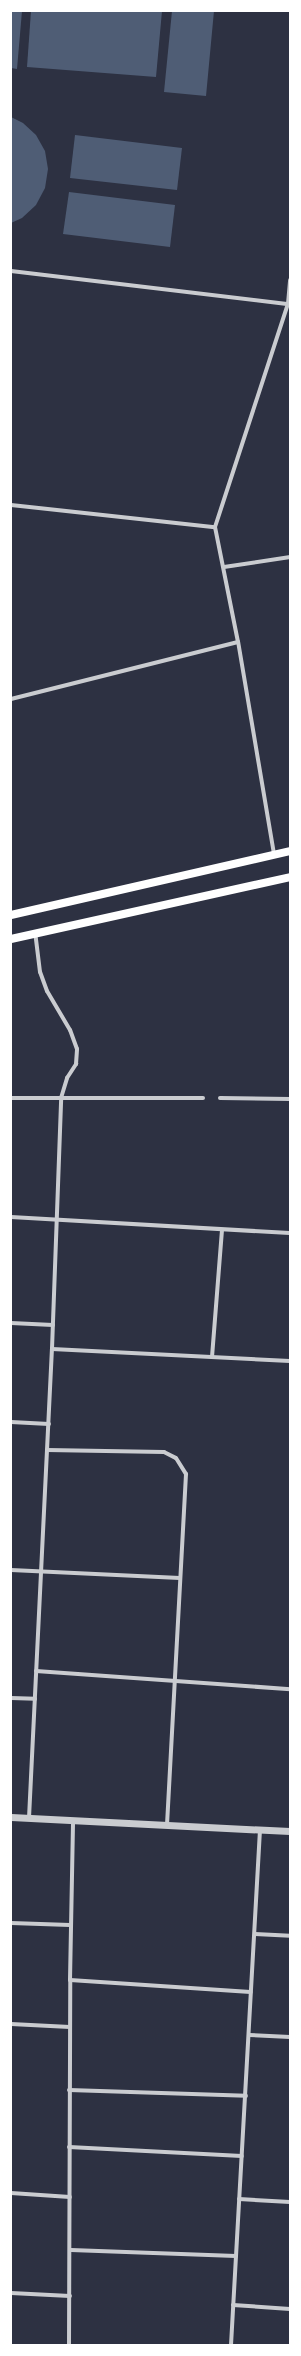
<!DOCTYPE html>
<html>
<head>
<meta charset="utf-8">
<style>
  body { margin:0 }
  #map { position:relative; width:301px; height:2356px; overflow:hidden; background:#2d3142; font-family:Overpass,sans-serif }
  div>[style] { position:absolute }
  .water>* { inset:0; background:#4f5d75 }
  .minor>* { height:4px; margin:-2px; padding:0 2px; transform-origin:2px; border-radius:2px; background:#caccd0 }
  .tertiary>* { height:7px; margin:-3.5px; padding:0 3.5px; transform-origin:3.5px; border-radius:3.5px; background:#caccd0 }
  .secondary>* { height:8px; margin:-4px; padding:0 4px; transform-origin:4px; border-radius:4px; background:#fff }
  span { translate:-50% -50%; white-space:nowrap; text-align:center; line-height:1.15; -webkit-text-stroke:4px #fff; paint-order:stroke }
  .frame { position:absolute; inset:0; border:12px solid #fff; pointer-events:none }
</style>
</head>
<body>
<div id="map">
  <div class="water">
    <i style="clip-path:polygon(11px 11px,22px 11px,17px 69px,11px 68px)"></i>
    <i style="clip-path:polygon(31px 11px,162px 11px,156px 77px,27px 67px)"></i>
    <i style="clip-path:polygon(172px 11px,214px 11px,206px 96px,164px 92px)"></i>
    <i style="clip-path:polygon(11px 117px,23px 123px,36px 135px,45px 151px,48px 169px,45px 188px,36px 205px,22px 218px,11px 223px)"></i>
    <i style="clip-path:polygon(75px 135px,182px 148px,177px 190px,70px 178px)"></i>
    <i style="clip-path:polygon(69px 192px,175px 205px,170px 247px,63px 234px)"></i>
  </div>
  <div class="minor">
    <i style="left:11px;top:271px;width:280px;rotate:6.8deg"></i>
    <i style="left:11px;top:505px;width:205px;rotate:6.2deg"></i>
    <i style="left:224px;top:567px;width:67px;rotate:-8.6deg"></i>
    <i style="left:11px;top:699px;width:234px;rotate:-14.1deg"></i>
    <i style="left:274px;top:854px;width:215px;rotate:-99.6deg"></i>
    <i style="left:238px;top:642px;width:117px;rotate:-101.3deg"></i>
    <i style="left:215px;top:527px;width:235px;rotate:-71.9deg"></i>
    <i style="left:288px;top:304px;width:24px;rotate:-85deg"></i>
    <i style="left:11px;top:1098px;width:192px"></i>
    <i style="left:220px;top:1098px;width:70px;rotate:0.8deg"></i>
    <i style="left:11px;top:1217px;width:279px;rotate:3.3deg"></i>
    <i style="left:11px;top:1323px;width:42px;rotate:2.7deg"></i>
    <i style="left:52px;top:1349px;width:238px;rotate:2.9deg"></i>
    <i style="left:212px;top:1357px;width:126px;rotate:-85.5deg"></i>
    <i style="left:11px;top:1422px;width:38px;rotate:3deg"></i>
    <i style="left:47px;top:1450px;width:117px;rotate:1deg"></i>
    <i style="left:164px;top:1452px;width:13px;rotate:27deg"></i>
    <i style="left:176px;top:1458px;width:19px;rotate:58deg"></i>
    <i style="left:186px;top:1474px;width:352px;rotate:93.1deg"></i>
    <i style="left:11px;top:1570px;width:169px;rotate:2.7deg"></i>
    <i style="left:36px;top:1671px;width:255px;rotate:4.1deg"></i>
    <i style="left:11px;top:1698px;width:24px;rotate:2deg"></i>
    <i style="left:29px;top:1818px;width:470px;rotate:-87.2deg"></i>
    <i style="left:52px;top:1349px;width:251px;rotate:-87.9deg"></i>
    <i style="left:61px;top:1098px;width:21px;rotate:-73deg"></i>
    <i style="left:67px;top:1078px;width:17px;rotate:-57deg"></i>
    <i style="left:76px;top:1064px;width:15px;rotate:-86deg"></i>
    <i style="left:77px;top:1049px;width:20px;rotate:-110deg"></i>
    <i style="left:70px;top:1030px;width:45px;rotate:-120.5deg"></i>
    <i style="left:47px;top:991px;width:20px;rotate:-110deg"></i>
    <i style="left:40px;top:972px;width:38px;rotate:-97deg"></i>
    <i style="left:11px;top:1923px;width:59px;rotate:1.9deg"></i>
    <i style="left:255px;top:1934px;width:35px;rotate:3deg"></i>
    <i style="left:70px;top:1980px;width:181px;rotate:3.8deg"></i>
    <i style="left:11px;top:2024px;width:59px;rotate:2.9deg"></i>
    <i style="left:249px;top:2035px;width:41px;rotate:2.8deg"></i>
    <i style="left:69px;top:2090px;width:177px;rotate:1.9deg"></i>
    <i style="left:69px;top:2147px;width:173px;rotate:3deg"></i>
    <i style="left:11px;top:2193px;width:59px;rotate:3.9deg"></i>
    <i style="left:239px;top:2199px;width:51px;rotate:3.4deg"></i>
    <i style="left:71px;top:2250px;width:165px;rotate:2.1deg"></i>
    <i style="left:11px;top:2293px;width:59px;rotate:2.9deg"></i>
    <i style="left:233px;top:2305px;width:57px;rotate:4deg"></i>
    <i style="left:69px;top:2345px;width:365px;rotate:-89.8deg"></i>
    <i style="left:70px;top:1980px;width:160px;rotate:-88.9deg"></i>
    <i style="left:231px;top:2345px;width:516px;rotate:-86.78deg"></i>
  </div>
  <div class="tertiary">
    <i style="left:11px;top:1817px;width:279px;rotate:2.9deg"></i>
  </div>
  <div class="secondary">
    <i style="left:11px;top:915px;width:286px;rotate:-12.9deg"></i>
    <i style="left:11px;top:939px;width:286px;rotate:-12.5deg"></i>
  </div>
  <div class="frame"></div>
</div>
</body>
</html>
